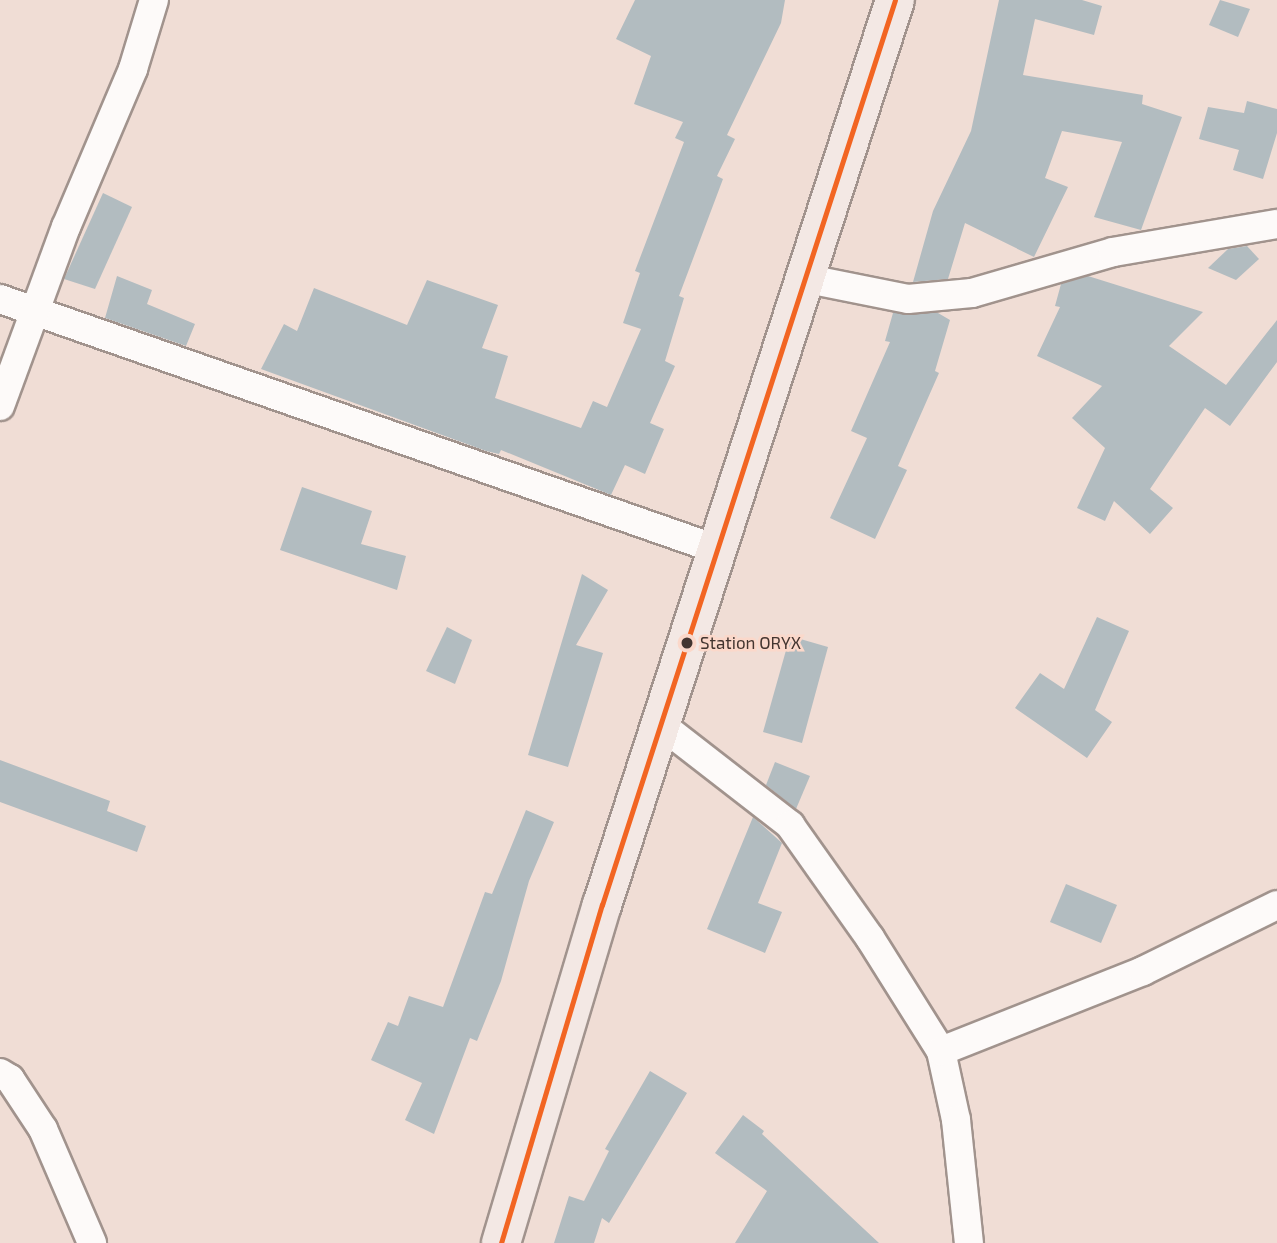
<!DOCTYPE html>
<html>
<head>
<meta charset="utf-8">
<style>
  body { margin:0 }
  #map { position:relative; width:1277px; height:1243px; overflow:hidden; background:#f0ddd5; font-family:"Exo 2",sans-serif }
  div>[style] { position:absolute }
  .building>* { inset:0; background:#b2bcc0 }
  .roads { filter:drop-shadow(2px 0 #a1938d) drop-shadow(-2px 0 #a1938d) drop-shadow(0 2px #a1938d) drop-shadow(0 -2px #a1938d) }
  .minor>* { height:28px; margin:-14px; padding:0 14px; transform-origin:14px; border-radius:14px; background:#fdfaf9 }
  .primary>* { height:38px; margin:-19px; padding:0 19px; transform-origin:19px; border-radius:19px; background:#f3e8e4 }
  .bus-1>* { height:5px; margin:-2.5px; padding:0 2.5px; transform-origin:2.5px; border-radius:2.5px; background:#f26522 }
  .dots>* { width:19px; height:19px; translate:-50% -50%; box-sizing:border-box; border:4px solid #fbd8ca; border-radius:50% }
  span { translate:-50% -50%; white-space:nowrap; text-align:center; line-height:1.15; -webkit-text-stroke:5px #fbd8ca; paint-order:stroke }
  .bus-label { font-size:17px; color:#433530 }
  .left { translate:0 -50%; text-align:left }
</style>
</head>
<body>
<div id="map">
  <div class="building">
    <i style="clip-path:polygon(635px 0,785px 0,781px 23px,727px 135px,735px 139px,717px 176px,723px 179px,679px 296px,684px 298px,665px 361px,675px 366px,650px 423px,664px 429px,645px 474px,625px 465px,611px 495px,501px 450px,499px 454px,486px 451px,261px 369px,284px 324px,297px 331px,314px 288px,407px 325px,427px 280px,498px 305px,482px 348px,508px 356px,495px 398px,581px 428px,593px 401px,607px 407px,641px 329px,623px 323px,640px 273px,635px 271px,684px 142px,675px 138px,683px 122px,634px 104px,651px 56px,616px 39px)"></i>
    <i style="clip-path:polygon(999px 0,1082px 0,1102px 6px,1094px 35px,1035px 19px,1023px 75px,1143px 95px,1142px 104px,1182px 117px,1141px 230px,1094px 217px,1122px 142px,1062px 131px,1045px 178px,1068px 187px,1034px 257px,965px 223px,948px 279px,913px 282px,933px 211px,971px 131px)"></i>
    <i style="clip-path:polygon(1220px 0,1250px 9px,1238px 37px,1209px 25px)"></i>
    <i style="clip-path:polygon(1247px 101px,1277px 109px,1277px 133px,1263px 179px,1233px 170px,1239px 150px,1199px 139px,1208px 107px,1244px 113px)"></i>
    <i style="clip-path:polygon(103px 193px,132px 207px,95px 289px,64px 279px)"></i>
    <i style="clip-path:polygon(1247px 246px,1259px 259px,1236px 280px,1208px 268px,1228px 249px)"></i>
    <i style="clip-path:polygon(117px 276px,152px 290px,147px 304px,195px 324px,186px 346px,105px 318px)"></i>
    <i style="clip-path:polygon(1088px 276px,1203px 312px,1169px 346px,1226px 385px,1277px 320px,1277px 362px,1230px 426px,1205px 408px,1150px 489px,1173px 508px,1150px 534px,1114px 501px,1105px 521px,1077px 508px,1105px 448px,1072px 418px,1102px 386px,1037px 356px,1060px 307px,1055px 306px,1061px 284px)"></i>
    <i style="clip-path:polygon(893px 313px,938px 313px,950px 320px,935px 371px,939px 373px,898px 466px,907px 470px,875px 539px,830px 518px,867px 438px,851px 431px,890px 342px,885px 341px)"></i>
    <i style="clip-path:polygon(302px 487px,372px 511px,361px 544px,406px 556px,397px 590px,280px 550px)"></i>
    <i style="clip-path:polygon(582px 574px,608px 590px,576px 645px,603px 653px,568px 767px,528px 755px)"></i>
    <i style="clip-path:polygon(1097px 617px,1129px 631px,1095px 710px,1112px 722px,1087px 758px,1015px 708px,1040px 673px,1064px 689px)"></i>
    <i style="clip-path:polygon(447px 627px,472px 640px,455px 684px,426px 671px)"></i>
    <i style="clip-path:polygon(790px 636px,828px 647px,802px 743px,763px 732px)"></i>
    <i style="clip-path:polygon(0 760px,110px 801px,107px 811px,146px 826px,137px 852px,0 802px)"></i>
    <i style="clip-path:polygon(775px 762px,810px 776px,796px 809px,766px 785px)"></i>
    <i style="clip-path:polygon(526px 810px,554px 822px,529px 881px,501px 981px,477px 1041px,470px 1038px,434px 1134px,405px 1120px,422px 1083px,371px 1060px,388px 1022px,398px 1026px,409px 996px,443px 1007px,485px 892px,492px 894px)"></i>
    <i style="clip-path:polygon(753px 817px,782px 843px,758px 903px,782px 912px,765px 953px,707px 929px)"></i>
    <i style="clip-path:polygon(1066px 884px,1117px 905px,1101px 943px,1050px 922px)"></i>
    <i style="clip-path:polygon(650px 1071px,687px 1093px,609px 1223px,602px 1218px,594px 1243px,554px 1243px,569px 1196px,584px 1201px,609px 1151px,605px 1149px)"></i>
    <i style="clip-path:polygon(743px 1115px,764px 1131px,762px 1134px,879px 1243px,735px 1243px,767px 1191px,715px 1153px)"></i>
  </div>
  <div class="roads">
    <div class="minor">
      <i style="left:803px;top:278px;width:107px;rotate:11.3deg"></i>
      <i style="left:908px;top:299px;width:64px;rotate:-5.4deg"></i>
      <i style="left:972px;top:293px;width:147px;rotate:-16.2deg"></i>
      <i style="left:1113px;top:252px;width:166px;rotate:-9.7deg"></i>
      <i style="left:0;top:299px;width:762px;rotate:19.24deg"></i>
      <i style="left:0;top:406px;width:191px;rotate:-69.8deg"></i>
      <i style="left:66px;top:227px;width:172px;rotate:-67deg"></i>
      <i style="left:133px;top:69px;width:72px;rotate:-73.1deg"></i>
      <i style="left:660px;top:724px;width:165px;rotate:37.8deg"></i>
      <i style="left:790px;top:825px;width:138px;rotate:54.7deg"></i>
      <i style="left:870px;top:938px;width:133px;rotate:57.9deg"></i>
      <i style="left:941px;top:1051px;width:71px;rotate:77.7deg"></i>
      <i style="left:956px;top:1120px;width:124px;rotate:84deg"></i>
      <i style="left:941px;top:1051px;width:217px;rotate:-21.6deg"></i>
      <i style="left:1143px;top:971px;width:149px;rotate:-26.2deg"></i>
      <i style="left:0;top:1073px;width:12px;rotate:31deg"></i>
      <i style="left:10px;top:1079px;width:60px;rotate:56.6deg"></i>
      <i style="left:43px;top:1129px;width:124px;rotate:66.7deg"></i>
    </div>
    <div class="primary">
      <i style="left:501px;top:1243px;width:353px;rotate:-73.4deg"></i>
      <i style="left:602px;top:905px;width:951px;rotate:-72.06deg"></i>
    </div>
  </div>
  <div class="bus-1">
    <i style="left:501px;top:1243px;width:353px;rotate:-73.4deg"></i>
    <i style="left:602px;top:905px;width:951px;rotate:-72.06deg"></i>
  </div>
  <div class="dots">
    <i style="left:687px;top:643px;background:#433530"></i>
  </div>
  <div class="bus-label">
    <span class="left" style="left:700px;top:643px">Station ORYX</span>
  </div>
</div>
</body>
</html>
